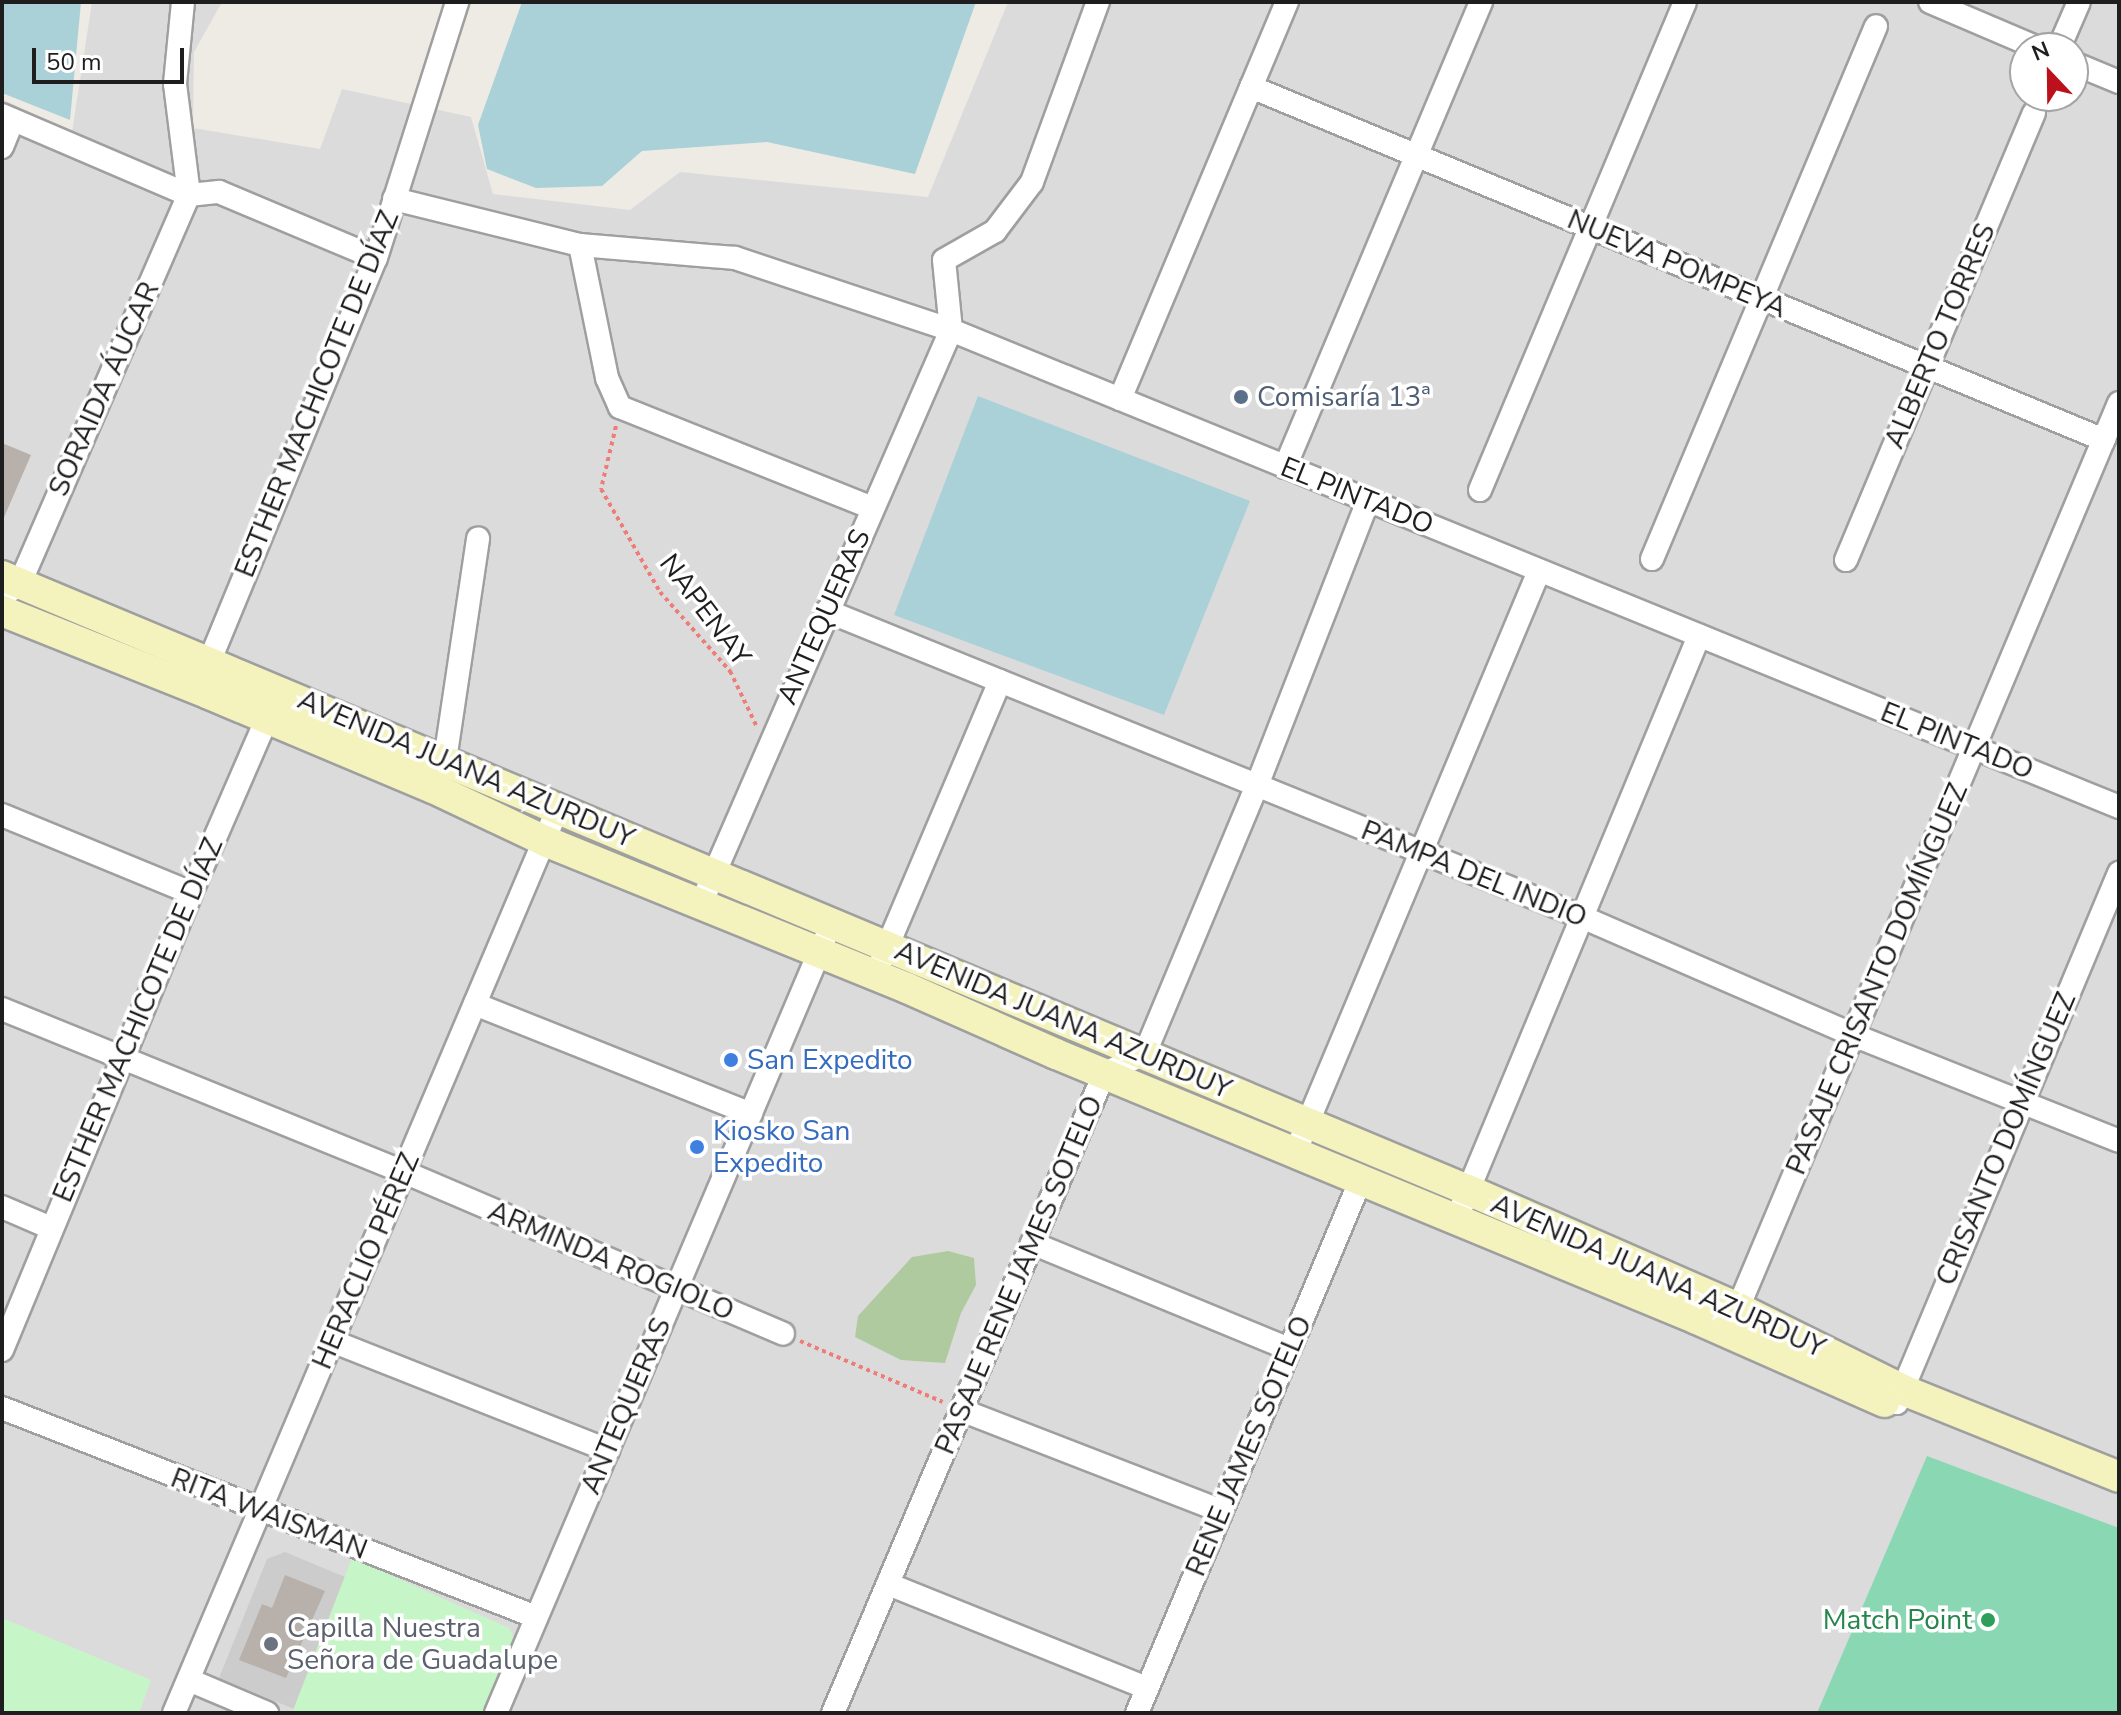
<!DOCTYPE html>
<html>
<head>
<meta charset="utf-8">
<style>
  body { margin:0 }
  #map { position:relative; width:2121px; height:1715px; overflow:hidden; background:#eeebe5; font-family:"Nunito Sans",sans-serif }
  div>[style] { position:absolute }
  .residential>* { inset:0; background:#dcdbdc }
  .religious>* { inset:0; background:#ccc }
  .forest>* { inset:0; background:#aeca9e }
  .park>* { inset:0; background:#c6f5c7 }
  .pitch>* { inset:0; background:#8ad7b4 }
  .water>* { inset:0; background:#aad1d8 }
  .building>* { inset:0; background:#b8b0ab }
  .path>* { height:4px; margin-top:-2px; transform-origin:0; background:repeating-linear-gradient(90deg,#ee7c77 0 4px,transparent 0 8px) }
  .roads { filter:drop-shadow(2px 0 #9f9f9f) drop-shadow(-2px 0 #9f9f9f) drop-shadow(0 2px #9f9f9f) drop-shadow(0 -2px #9f9f9f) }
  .minor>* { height:22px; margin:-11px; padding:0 11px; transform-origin:11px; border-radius:11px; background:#fff }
  .secondary>* { height:30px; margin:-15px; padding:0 15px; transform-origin:15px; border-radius:15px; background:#f4f3be }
  .dots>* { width:22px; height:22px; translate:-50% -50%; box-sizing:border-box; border:4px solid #fff; border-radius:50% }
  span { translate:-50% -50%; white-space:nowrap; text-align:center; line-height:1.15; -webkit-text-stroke:7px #fff; paint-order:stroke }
  .street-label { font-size:28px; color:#1e1e1e }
  .service-label { font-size:28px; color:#4e5e75 }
  .left { translate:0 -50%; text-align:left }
  .shop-label { font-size:28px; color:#366cbe }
  .leisure-label { font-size:28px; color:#27864d }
  .right { translate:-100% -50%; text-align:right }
  .worship-label { font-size:28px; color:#5b616d }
  .frame { position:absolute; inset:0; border:4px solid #1e1e1e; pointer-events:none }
  .north { position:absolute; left:2009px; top:32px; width:80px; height:80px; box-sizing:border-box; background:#fff; border:2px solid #a5a5a5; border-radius:50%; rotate:338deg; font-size:22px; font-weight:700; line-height:32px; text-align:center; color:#1e1e1e }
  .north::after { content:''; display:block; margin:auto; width:28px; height:36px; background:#bc111c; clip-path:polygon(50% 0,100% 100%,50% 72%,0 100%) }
  .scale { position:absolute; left:32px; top:48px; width:152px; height:36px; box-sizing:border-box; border:4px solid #1e1e1e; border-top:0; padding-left:10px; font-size:24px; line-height:28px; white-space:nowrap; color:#1e1e1e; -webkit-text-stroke:6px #fff; paint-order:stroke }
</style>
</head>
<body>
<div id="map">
  <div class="residential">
    <i style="clip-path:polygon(evenodd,92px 2px,222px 2px,194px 52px,193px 128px,320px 149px,342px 89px,471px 117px,493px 194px,630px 210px,680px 172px,928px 197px,1008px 2px,2119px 2px,2119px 1713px,2px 1713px,2px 99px,72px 132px,92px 2px,2025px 48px,2073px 48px,2073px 96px,2025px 96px,2025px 48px)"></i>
  </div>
  <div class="religious">
    <i style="clip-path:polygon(285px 1552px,345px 1577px,294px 1709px,219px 1678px,267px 1559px)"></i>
  </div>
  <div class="forest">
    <i style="clip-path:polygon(948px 1251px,974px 1258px,976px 1285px,961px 1313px,945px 1363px,901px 1360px,855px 1337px,858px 1316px,912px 1257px)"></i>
  </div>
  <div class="park">
    <i style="clip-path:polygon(352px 1558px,509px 1628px,514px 1638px,484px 1713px,292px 1713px)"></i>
    <i style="clip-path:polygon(2px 1618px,151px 1680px,139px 1713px,2px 1713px)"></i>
  </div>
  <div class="pitch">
    <i style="clip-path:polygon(1927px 1456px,2119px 1528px,2119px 1713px,1817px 1713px)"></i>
  </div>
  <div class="water">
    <i style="clip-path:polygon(2px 2px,81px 2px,70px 120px,2px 93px)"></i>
    <i style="clip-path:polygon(522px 2px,976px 2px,915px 174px,767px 142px,642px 151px,602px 186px,536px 188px,487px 169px,478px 125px)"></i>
    <i style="clip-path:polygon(978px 396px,1250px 501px,1164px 715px,894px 615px)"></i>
  </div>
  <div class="building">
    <i style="clip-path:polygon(2px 443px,31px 455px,2px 522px)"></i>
    <i style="clip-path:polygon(285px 1575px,325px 1591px,286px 1678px,239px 1660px,262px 1604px,272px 1608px)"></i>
  </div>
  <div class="path">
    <i style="left:616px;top:426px;width:65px;rotate:103.4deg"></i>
    <i style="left:601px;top:489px;width:119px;rotate:60.2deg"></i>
    <i style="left:660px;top:592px;width:106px;rotate:48.5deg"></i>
    <i style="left:730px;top:671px;width:62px;rotate:64.3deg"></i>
    <i style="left:800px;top:1341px;width:155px;rotate:23.1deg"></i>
  </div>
  <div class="roads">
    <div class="minor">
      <i style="left:183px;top:2px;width:82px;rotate:95.6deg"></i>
      <i style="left:175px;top:84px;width:112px;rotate:82.8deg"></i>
      <i style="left:1930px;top:2px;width:117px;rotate:23.1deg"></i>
      <i style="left:2059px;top:48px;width:50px;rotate:-66.5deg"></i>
      <i style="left:2073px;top:63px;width:50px;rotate:22.4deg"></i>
      <i style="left:1251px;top:87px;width:923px;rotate:22.48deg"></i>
      <i style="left:2px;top:115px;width:203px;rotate:23.2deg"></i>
      <i style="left:189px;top:195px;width:30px;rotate:-6deg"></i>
      <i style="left:219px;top:192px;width:170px;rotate:22.8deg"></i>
      <i style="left:2px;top:147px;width:29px;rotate:-68deg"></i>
      <i style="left:394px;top:199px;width:192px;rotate:13.9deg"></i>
      <i style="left:580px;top:245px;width:156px;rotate:4.8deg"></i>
      <i style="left:735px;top:258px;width:228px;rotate:18.4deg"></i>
      <i style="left:951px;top:330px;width:1262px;rotate:22.21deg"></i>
      <i style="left:580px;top:245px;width:136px;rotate:78.5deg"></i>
      <i style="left:607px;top:378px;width:32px;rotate:66deg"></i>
      <i style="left:620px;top:407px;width:271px;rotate:21.8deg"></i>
      <i style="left:1120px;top:399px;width:431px;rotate:-67.2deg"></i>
      <i style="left:1285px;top:467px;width:505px;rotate:-67.14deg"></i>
      <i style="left:1480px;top:490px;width:529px;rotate:-67.21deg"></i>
      <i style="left:1652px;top:559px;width:578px;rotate:-67.2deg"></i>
      <i style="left:1846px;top:560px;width:485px;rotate:-67.2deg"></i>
      <i style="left:2px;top:597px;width:23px;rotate:-38deg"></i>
      <i style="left:20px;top:583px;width:423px;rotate:-66.5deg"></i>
      <i style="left:827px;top:611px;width:815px;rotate:22.06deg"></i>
      <i style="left:1582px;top:917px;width:296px;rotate:23.5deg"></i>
      <i style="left:1853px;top:1035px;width:286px;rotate:21.7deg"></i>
      <i style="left:210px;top:675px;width:15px;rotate:-90deg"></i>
      <i style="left:210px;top:660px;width:435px;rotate:-67.6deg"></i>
      <i style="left:376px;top:258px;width:269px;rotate:-72.4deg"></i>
      <i style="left:440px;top:772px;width:13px;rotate:-67deg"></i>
      <i style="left:445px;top:760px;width:224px;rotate:-81.5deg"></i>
      <i style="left:2px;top:815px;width:204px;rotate:22.4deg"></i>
      <i style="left:701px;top:904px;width:626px;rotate:-66.46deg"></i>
      <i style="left:951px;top:330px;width:70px;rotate:-95.7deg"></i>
      <i style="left:944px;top:260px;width:59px;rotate:-29.6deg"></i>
      <i style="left:995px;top:231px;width:61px;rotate:-52.9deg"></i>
      <i style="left:1032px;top:182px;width:192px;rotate:-69.9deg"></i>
      <i style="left:882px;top:959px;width:302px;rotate:-67deg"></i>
      <i style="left:475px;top:1004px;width:297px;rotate:21.7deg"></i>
      <i style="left:2px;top:1009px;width:434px;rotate:22.1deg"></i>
      <i style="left:404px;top:1172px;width:412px;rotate:23.1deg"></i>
      <i style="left:1295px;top:1153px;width:631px;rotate:-67.25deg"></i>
      <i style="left:2px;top:1207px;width:53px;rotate:23.2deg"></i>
      <i style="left:1456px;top:1220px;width:633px;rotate:-67.41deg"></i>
      <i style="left:1032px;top:1243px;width:278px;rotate:22.4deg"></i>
      <i style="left:1733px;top:1320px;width:995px;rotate:-67.17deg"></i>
      <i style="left:332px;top:1341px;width:297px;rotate:21.6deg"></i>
      <i style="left:2px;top:1350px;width:495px;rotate:-67.5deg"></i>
      <i style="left:191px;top:893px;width:203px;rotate:-66.5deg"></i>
      <i style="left:1897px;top:1403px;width:575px;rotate:-67.27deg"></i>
      <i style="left:2px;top:1408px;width:573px;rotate:21.37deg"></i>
      <i style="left:961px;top:1410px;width:279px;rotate:21.2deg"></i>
      <i style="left:888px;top:1584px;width:279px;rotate:21.9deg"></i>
      <i style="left:189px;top:1680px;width:85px;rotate:22.9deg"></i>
      <i style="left:174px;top:1713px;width:983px;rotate:-67.01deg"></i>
      <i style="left:496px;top:1713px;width:839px;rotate:-66.98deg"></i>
      <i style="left:833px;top:1713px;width:694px;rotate:-67.02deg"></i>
      <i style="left:1104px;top:1074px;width:46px;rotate:-27.1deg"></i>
      <i style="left:1145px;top:1053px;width:287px;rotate:-67.3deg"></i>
      <i style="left:1256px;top:788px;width:309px;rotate:-68.7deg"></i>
      <i style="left:1137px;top:1713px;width:579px;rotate:-67.24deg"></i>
    </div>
    <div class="secondary">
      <i style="left:2px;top:576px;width:1589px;rotate:22.73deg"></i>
      <i style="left:1468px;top:1190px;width:295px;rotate:23.6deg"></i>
      <i style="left:1738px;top:1308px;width:184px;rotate:26.4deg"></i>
      <i style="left:1903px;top:1390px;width:233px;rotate:21.9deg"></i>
      <i style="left:2px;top:611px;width:223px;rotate:21.8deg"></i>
      <i style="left:209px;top:694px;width:243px;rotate:22.8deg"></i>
      <i style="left:433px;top:788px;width:124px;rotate:25.3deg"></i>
      <i style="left:545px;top:841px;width:391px;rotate:22.1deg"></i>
      <i style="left:907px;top:988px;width:163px;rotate:23.9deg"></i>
      <i style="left:1056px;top:1054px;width:694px;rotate:22.46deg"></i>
      <i style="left:1697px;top:1319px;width:205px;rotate:23.9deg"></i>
    </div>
  </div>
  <div class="dots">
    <i style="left:1241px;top:397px;background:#5c6f8a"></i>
    <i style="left:731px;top:1060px;background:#3f7fe0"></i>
    <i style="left:697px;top:1147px;background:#3f7fe0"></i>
    <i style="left:1988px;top:1620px;background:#2e9e5b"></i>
    <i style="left:271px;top:1644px;background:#6b7280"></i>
  </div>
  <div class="street-label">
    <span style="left:1677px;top:264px;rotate:23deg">NUEVA POMPEYA</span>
    <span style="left:1940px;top:336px;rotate:-67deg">ALBERTO TORRES</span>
    <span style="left:104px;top:389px;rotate:-66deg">SORAIDA ÁUCAR</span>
    <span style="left:317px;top:394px;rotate:-68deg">ESTHER MACHICOTE DE DÍAZ</span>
    <span style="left:1357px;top:496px;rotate:22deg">EL PINTADO</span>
    <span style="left:705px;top:610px;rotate:53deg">NAPENAY</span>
    <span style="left:824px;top:617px;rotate:-66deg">ANTEQUERAS</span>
    <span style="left:1957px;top:741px;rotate:22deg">EL PINTADO</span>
    <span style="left:466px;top:769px;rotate:23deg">AVENIDA JUANA AZURDUY</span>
    <span style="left:1474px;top:874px;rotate:22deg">PAMPA DEL INDIO</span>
    <span style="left:1877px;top:979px;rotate:-67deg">PASAJE CRISANTO DOMÍNGUEZ</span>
    <span style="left:138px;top:1020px;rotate:-67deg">ESTHER MACHICOTE DE DÍAZ</span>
    <span style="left:1063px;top:1020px;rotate:23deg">AVENIDA JUANA AZURDUY</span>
    <span style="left:2006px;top:1139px;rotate:-67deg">CRISANTO DOMÍNGUEZ</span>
    <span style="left:366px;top:1261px;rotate:-67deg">HERACLIO PÉREZ</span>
    <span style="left:611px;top:1261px;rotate:23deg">ARMINDA ROGIOLO</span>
    <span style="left:1019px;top:1275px;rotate:-67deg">PASAJE RENE JAMES SOTELO</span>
    <span style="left:1658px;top:1276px;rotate:24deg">AVENIDA JUANA AZURDUY</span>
    <span style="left:626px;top:1406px;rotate:-67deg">ANTEQUERAS</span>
    <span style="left:1249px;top:1446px;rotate:-67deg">RENE JAMES SOTELO</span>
    <span style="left:269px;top:1514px;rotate:21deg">RITA WAISMAN</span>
  </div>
  <div class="service-label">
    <span class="left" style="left:1257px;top:397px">Comisaría 13ª</span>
  </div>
  <div class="shop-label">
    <span class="left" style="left:747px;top:1060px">San Expedito</span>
    <span class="left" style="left:713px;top:1147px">Kiosko San<br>Expedito</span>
  </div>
  <div class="leisure-label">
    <span class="right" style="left:1972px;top:1620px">Match Point</span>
  </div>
  <div class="worship-label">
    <span class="left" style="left:287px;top:1644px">Capilla Nuestra<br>Señora de Guadalupe</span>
  </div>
  <div class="frame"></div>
  <div class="north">N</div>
  <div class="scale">50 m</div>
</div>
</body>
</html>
